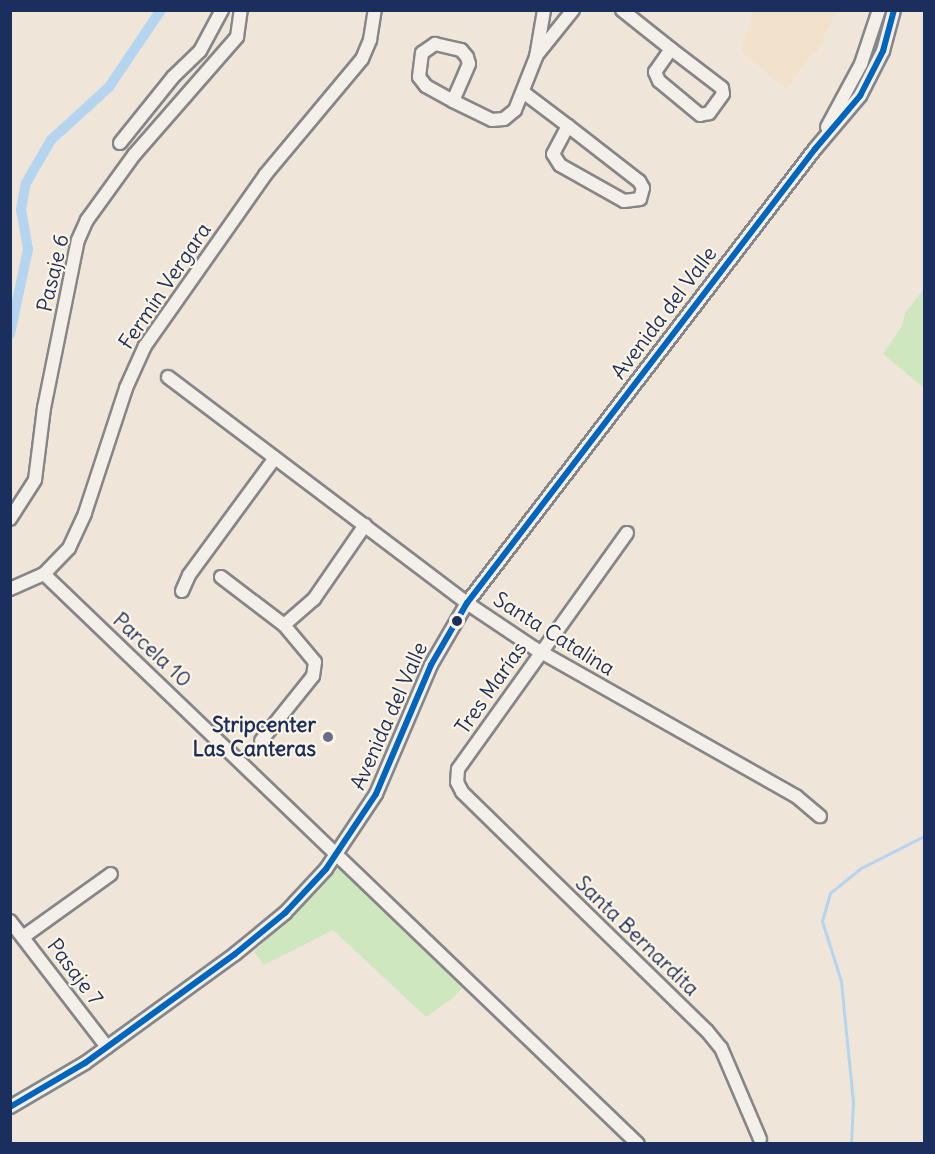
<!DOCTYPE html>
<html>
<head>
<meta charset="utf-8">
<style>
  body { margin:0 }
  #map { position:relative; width:935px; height:1154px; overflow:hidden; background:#efe6d9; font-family:Delius,sans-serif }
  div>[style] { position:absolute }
  .built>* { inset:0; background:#f2e2cc }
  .green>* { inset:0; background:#cfe7be }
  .stream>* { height:3px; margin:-1.5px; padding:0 1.5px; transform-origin:1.5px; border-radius:1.5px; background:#b5d4ef }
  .canal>* { height:10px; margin:-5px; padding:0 5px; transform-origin:5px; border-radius:5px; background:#b5d4ef }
  .roads { filter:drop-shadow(2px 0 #868689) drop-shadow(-2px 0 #868689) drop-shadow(0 2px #868689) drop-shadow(0 -2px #868689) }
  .minor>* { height:12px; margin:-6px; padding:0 6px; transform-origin:6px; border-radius:6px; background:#f4f0e9 }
  .bus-1>* { height:6px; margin:-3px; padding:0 3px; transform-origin:3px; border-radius:3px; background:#0065bd }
  .dots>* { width:16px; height:16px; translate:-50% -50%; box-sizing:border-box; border:3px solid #fcf5e5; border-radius:50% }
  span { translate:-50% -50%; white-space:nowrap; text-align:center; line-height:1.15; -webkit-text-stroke:4.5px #fcf5e5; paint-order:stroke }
  .street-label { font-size:21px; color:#1b2f5e }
  .poi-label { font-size:21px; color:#1b2f5e; font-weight:700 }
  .right { translate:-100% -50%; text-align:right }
  .frame { position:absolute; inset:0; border:12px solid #1b2f5e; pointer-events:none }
</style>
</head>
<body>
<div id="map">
  <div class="built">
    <i style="clip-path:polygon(754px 11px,836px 11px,816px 54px,813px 53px,786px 89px,741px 51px)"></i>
  </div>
  <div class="green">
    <i style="clip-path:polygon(924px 289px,924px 388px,883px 354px,902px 326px,905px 313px)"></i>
    <i style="clip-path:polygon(340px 867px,466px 984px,453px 998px,426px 1017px,333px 930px,264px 965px,254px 952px)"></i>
  </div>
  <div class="stream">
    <i style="left:851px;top:1144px;width:42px;rotate:-87.3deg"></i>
    <i style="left:853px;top:1102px;width:122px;rotate:-95.7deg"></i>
    <i style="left:841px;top:981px;width:63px;rotate:-107.6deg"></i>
    <i style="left:822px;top:921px;width:29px;rotate:-74deg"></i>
    <i style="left:830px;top:893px;width:40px;rotate:-39deg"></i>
    <i style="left:861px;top:868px;width:71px;rotate:-26.9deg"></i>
  </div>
  <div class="canal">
    <i style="left:10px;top:334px;width:87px;rotate:-78deg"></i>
    <i style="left:28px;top:249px;width:40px;rotate:-100deg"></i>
    <i style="left:21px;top:210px;width:27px;rotate:-80deg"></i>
    <i style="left:26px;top:183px;width:50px;rotate:-59.8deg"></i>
    <i style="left:51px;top:140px;width:79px;rotate:-42.4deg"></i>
    <i style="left:109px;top:87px;width:93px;rotate:-56deg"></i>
  </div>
  <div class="roads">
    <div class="minor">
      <i style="left:622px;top:10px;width:63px;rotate:38.5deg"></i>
      <i style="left:671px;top:49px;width:64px;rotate:37.4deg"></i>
      <i style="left:722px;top:88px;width:6px;rotate:81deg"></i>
      <i style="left:723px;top:94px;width:24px;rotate:126deg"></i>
      <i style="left:709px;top:113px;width:9px;rotate:167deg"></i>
      <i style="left:700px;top:115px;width:53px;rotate:-140.3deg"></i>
      <i style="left:659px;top:81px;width:10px;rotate:-114deg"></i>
      <i style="left:655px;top:72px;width:28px;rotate:-55deg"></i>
      <i style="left:435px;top:44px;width:27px;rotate:13deg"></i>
      <i style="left:461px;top:50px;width:9px;rotate:49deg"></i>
      <i style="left:467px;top:57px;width:7px;rotate:74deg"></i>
      <i style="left:469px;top:64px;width:40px;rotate:113.4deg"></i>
      <i style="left:453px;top:101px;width:31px;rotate:-151deg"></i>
      <i style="left:426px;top:86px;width:11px;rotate:-128deg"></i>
      <i style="left:419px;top:77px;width:24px;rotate:-83deg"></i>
      <i style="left:422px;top:53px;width:16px;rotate:-35deg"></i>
      <i style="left:536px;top:56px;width:59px;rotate:-51.2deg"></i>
      <i style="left:523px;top:92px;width:56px;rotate:37.1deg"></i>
      <i style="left:453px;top:101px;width:43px;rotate:26deg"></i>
      <i style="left:492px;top:120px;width:12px;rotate:-5deg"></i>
      <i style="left:504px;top:119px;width:14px;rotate:-39deg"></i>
      <i style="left:515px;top:110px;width:57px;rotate:-68.4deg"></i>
      <i style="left:536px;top:57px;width:48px;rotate:-80.3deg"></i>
      <i style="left:568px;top:126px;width:90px;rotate:37.8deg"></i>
      <i style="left:639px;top:181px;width:8px;rotate:60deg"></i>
      <i style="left:643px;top:188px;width:11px;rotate:105deg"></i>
      <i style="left:640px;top:199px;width:16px;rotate:173deg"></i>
      <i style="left:624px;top:201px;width:73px;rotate:-150.6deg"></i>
      <i style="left:560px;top:165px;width:13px;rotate:-122deg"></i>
      <i style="left:553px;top:154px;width:32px;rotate:-62deg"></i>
      <i style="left:827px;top:127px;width:72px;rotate:-61.6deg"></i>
      <i style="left:861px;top:64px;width:57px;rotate:-71.6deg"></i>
      <i style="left:120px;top:143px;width:85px;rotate:-51.2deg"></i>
      <i style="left:173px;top:77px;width:37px;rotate:-44deg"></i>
      <i style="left:200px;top:51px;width:47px;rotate:-61.8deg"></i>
      <i style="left:168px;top:377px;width:375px;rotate:37.1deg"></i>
      <i style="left:467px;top:603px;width:81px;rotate:33.9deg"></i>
      <i style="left:534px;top:648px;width:302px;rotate:29.5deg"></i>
      <i style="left:797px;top:797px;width:30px;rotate:40deg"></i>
      <i style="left:10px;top:519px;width:46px;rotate:-57.3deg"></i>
      <i style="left:35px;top:480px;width:73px;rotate:-82.9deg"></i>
      <i style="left:44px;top:408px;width:171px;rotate:-78.6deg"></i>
      <i style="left:78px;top:240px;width:22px;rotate:-66deg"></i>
      <i style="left:87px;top:220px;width:80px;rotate:-54.1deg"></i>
      <i style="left:134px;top:155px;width:157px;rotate:-48.9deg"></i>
      <i style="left:237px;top:37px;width:27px;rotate:-82deg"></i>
      <i style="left:627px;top:533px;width:290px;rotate:125.6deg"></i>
      <i style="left:458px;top:769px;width:13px;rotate:94deg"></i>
      <i style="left:457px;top:782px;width:11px;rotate:63deg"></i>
      <i style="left:462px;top:792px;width:342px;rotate:44.3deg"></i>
      <i style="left:707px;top:1031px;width:22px;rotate:51deg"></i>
      <i style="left:721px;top:1048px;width:99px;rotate:66.8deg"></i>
      <i style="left:44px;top:574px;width:823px;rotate:43.82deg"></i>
      <i style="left:221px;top:577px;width:79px;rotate:37.3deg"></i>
      <i style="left:284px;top:625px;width:48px;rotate:50deg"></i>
      <i style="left:315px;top:662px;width:14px;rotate:98deg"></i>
      <i style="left:313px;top:676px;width:83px;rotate:128.7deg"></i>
      <i style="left:10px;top:589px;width:37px;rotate:-24deg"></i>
      <i style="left:44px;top:574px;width:36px;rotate:-46deg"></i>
      <i style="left:69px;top:548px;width:38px;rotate:-65deg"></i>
      <i style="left:85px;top:513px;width:132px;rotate:-71.8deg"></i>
      <i style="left:126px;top:388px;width:46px;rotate:-65.7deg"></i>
      <i style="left:145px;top:346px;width:209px;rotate:-54.9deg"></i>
      <i style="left:265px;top:175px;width:151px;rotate:-50.1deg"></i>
      <i style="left:362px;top:59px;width:21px;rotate:-67deg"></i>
      <i style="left:370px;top:40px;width:30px;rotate:-81deg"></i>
      <i style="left:182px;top:591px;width:17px;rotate:-66deg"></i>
      <i style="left:189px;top:575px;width:145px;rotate:-53.7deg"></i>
      <i style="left:284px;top:625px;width:40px;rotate:-41deg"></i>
      <i style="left:314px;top:599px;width:90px;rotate:-55.4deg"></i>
      <i style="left:10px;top:921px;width:159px;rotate:52.4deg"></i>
      <i style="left:23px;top:937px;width:108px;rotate:-35.6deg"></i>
      <i style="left:10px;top:1107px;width:87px;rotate:-30.4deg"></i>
      <i style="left:85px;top:1063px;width:185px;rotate:-36deg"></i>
      <i style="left:235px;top:954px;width:65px;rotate:-39.4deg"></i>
      <i style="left:285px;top:913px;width:60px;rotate:-47deg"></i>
      <i style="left:326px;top:869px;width:90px;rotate:-56.3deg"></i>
      <i style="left:376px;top:794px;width:140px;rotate:-66.9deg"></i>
      <i style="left:431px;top:665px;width:72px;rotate:-59.9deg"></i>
      <i style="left:467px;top:603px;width:572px;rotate:-52.53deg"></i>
      <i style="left:815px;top:149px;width:70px;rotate:-49.7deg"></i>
      <i style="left:860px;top:96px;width:51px;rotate:-62.9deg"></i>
      <i style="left:883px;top:51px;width:42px;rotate:-75deg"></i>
    </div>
  </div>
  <div class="bus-1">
    <i style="left:10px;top:1107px;width:87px;rotate:-30.4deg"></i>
    <i style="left:85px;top:1063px;width:185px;rotate:-36deg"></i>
    <i style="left:235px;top:954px;width:65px;rotate:-39.4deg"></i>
    <i style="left:285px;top:913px;width:60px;rotate:-47deg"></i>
    <i style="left:326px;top:869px;width:90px;rotate:-56.3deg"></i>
    <i style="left:376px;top:794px;width:140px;rotate:-66.9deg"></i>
    <i style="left:431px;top:665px;width:72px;rotate:-59.9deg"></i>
    <i style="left:467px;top:603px;width:572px;rotate:-52.53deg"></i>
    <i style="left:815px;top:149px;width:70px;rotate:-49.7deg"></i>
    <i style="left:860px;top:96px;width:51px;rotate:-62.9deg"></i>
    <i style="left:883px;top:51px;width:42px;rotate:-75deg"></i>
  </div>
  <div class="dots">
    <i style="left:457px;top:621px;background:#1b2f5e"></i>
    <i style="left:328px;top:737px;background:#656f89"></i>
  </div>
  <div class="street-label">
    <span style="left:53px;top:273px;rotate:-77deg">Pasaje 6</span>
    <span style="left:165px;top:286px;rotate:-56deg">Fermín Vergara</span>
    <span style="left:664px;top:313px;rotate:-53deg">Avenida del Valle</span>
    <span style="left:554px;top:634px;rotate:32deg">Santa Catalina</span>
    <span style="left:152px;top:650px;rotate:43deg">Parcela 10</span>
    <span style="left:491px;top:688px;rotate:-55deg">Tres Marías</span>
    <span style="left:389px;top:716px;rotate:-66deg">Avenida del Valle</span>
    <span style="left:637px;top:936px;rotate:44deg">Santa Bernardita</span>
    <span style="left:75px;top:972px;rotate:53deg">Pasaje 7</span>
  </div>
  <div class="poi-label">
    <span class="right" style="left:316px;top:737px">Stripcenter<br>Las Canteras</span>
  </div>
  <div class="frame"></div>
</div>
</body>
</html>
